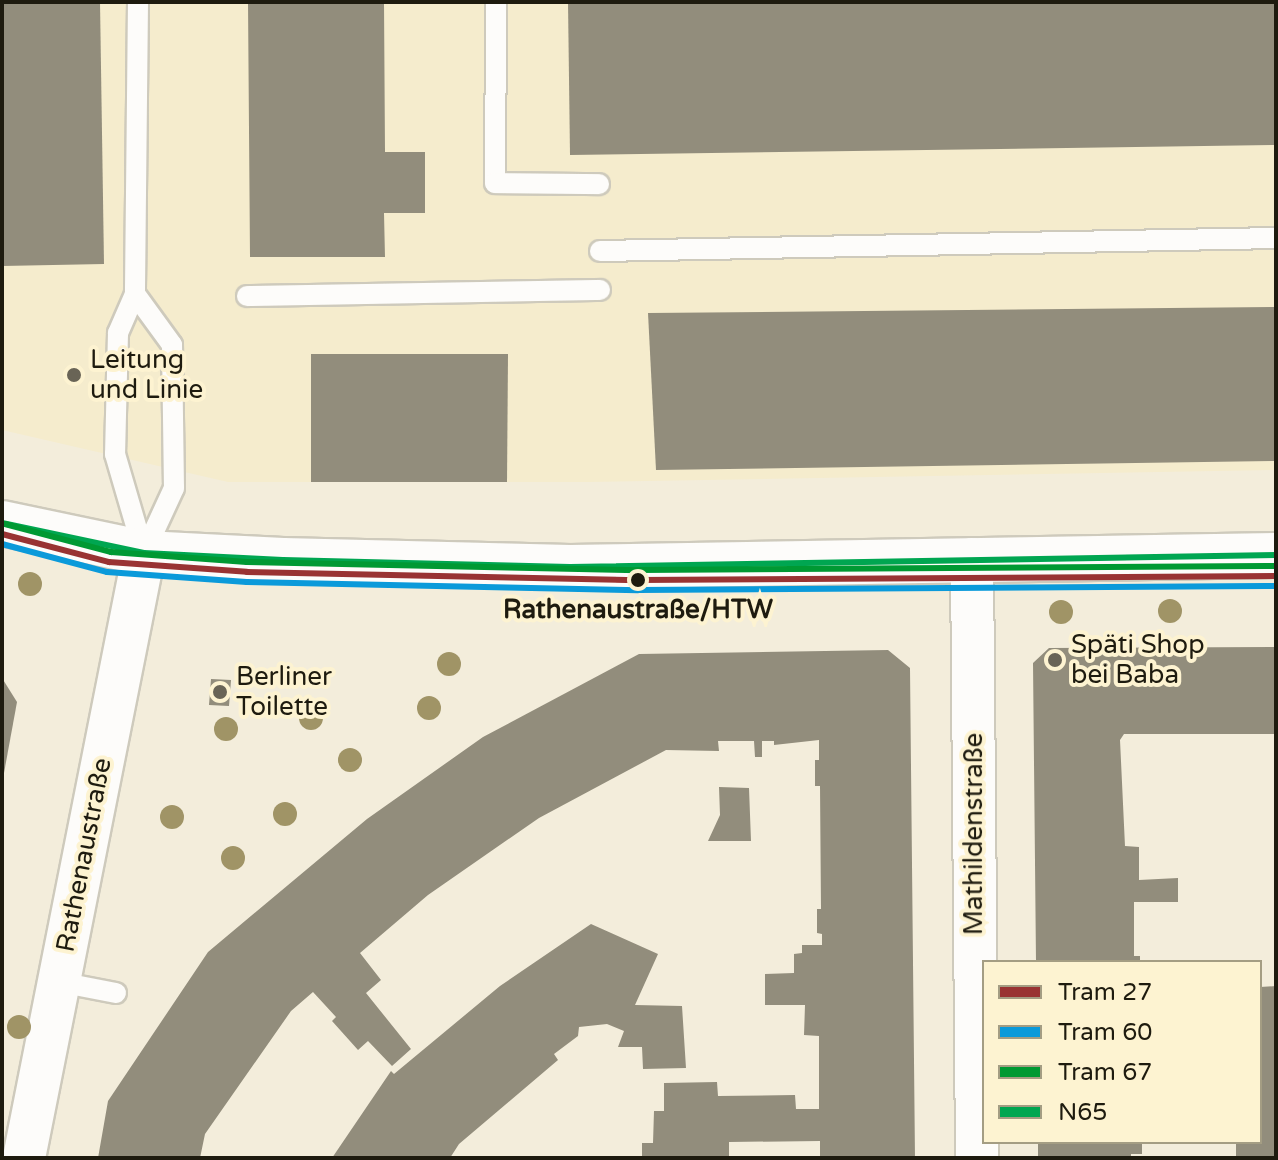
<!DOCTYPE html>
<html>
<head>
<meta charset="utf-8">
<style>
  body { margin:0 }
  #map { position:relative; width:1278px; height:1160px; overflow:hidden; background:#f3eddb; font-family:"Varela Round",sans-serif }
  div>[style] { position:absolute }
  .built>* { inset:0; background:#f5eccd }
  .building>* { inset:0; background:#928d7c }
  .roads { filter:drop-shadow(2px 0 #cecabc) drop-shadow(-2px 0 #cecabc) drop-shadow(0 2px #cecabc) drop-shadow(0 -2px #cecabc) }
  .lane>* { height:20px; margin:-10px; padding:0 10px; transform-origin:10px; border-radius:10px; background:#fdfcfa }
  .street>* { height:42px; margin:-21px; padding:0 21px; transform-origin:21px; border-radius:21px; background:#fdfcfa }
  .secondary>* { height:44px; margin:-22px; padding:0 22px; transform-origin:22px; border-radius:22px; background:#fdfcfa }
  .bus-1>* { height:6px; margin:-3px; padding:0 3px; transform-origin:3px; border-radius:3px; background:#00a651 }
  .tram-1>* { height:6px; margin:-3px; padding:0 3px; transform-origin:3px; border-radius:3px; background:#933 }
  .tram-2>* { height:6px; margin:-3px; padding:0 3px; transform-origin:3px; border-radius:3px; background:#0b9ada }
  .tram-3>* { height:6px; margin:-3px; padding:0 3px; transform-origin:3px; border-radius:3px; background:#093 }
  .trees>* { width:24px; height:24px; margin:-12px; border-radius:50%; background:#a09466 }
  .dots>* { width:22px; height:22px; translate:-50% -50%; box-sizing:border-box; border:4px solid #fdf3d1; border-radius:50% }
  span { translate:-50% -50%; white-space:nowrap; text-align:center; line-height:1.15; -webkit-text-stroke:8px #fdf3d1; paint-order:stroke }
  .poi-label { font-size:26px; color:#1e1b0f }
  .left { translate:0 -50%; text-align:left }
  .stop-label { font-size:26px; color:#1e1b0f; font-weight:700 }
  .street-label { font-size:26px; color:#1e1b0f }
  .frame { position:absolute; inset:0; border:4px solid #1e1b0f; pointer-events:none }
  .legend { position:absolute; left:982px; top:960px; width:280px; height:184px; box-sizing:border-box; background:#fdf3d1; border:2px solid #a49d83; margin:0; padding:10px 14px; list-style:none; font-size:24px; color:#1e1b0f }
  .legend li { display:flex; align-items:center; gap:16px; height:40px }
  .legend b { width:40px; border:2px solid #a49d83 }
</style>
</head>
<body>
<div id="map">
  <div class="built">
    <i style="clip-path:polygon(2px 2px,1276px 2px,1276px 470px,588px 482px,228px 482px,2px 430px)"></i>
  </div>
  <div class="building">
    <i style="clip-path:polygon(2px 2px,100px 2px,104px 264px,2px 266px)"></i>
    <i style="clip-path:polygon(248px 2px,384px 2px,385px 152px,425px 152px,425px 213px,384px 213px,385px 257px,250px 257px)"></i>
    <i style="clip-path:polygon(568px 2px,1276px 2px,1276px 145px,570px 155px)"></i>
    <i style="clip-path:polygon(1276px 307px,1276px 461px,656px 470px,648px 313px)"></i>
    <i style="clip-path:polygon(311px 354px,508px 354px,507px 482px,311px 482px)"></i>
    <i style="clip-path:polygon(1276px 647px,1276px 734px,1124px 734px,1120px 740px,1125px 846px,1139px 847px,1139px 880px,1178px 878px,1178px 902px,1134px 902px,1134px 956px,1140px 956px,1140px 962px,1036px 962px,1033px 663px,1049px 648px)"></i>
    <i style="clip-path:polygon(888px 650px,910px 668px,915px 1158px,820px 1158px,820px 1141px,729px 1142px,729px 1158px,642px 1158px,642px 1143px,653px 1143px,654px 1111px,664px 1111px,664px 1083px,717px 1082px,718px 1096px,795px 1095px,796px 1109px,819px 1109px,819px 1036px,804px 1035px,805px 1005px,765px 1005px,765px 974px,794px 973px,794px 954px,802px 953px,802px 945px,822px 945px,822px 934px,817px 933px,817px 909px,821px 909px,820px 786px,815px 786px,815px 760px,819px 760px,819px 740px,774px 745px,774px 741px,762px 741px,762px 757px,755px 757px,754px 741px,718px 741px,719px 751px,666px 750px,539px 818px,428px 895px,360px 953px,381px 980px,366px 993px,411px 1049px,392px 1066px,368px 1041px,358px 1050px,332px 1021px,336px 1017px,313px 992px,291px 1011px,205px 1134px,200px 1158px,98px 1158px,108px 1101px,208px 952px,367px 819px,483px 737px,639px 654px)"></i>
    <i style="clip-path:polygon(2px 678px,17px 702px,4px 773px,2px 773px)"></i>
    <i style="clip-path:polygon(211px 679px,231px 680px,229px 706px,209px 705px)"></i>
    <i style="clip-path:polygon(719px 787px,749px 788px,751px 841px,708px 841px,720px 815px)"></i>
    <i style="clip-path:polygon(591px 924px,658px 954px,635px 1005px,682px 1006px,686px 1068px,643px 1069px,642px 1047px,618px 1047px,624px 1031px,607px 1024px,579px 1027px,578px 1036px,554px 1054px,558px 1060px,459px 1144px,450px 1158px,332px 1158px,391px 1071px,394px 1074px,500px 986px)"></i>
    <i style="clip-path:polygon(1276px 986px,1276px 1158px,1236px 1158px,1236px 1142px,1260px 1142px,1260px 987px)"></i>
    <i style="clip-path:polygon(1038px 1142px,1142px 1142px,1142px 1154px,1131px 1154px,1131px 1158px,1038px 1158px)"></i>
  </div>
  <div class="roads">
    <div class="lane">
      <i style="left:138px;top:2px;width:292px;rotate:90.6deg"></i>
      <i style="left:135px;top:294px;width:43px;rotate:113.6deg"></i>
      <i style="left:118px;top:333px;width:121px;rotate:91.4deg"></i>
      <i style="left:115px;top:454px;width:103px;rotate:73.7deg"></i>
      <i style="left:496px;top:2px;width:181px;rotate:90.3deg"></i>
      <i style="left:495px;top:183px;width:104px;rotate:0.6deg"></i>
      <i style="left:600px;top:251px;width:676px;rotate:-1.1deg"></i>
      <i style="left:135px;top:294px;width:63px;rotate:54deg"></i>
      <i style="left:172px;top:345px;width:143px;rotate:89.2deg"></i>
      <i style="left:174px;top:488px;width:72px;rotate:114.8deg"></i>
      <i style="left:247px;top:296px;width:353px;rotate:-1deg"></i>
      <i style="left:59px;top:982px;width:58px;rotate:10.9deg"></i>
    </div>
    <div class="street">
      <i style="left:972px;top:559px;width:599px;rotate:89.52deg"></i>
      <i style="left:24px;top:1158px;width:617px;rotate:-78.78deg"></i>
    </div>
    <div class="secondary">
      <i style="left:2px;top:523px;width:145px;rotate:11.9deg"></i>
      <i style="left:144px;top:553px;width:139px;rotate:2.9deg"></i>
      <i style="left:283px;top:560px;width:287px;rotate:1.4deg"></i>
      <i style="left:570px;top:567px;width:706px;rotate:-0.97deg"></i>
    </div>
  </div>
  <div class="bus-1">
    <i style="left:2px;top:523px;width:145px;rotate:11.9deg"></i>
    <i style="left:144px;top:553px;width:139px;rotate:2.9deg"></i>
    <i style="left:283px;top:560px;width:287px;rotate:1.4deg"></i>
    <i style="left:570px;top:567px;width:706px;rotate:-0.97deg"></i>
  </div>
  <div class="tram-1">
    <i style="left:2px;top:534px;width:111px;rotate:14.7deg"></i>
    <i style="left:109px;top:562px;width:138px;rotate:4.1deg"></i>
    <i style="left:247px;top:572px;width:391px;rotate:1.2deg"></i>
    <i style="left:638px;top:580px;width:638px;rotate:-0.36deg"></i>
  </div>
  <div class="tram-2">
    <i style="left:2px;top:544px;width:109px;rotate:14.9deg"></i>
    <i style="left:107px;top:572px;width:140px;rotate:4.1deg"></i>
    <i style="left:247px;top:582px;width:391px;rotate:1.2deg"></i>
    <i style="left:638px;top:590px;width:638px;rotate:-0.36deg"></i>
  </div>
  <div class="tram-3">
    <i style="left:5px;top:524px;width:110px;rotate:14.8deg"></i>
    <i style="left:111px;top:552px;width:136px;rotate:4.2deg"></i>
    <i style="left:247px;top:562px;width:391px;rotate:1.2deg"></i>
    <i style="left:638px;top:570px;width:638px;rotate:-0.36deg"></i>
  </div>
  <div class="trees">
    <i style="left:30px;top:584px"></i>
    <i style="left:1170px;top:611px"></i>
    <i style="left:1061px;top:612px"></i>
    <i style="left:449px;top:664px"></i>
    <i style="left:429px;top:708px"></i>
    <i style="left:311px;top:718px"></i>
    <i style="left:226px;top:729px"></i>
    <i style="left:350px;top:760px"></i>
    <i style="left:285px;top:814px"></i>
    <i style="left:172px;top:817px"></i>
    <i style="left:233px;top:858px"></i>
    <i style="left:19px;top:1027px"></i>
  </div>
  <div class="dots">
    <i style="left:74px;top:375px;background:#696456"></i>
    <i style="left:638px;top:580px;background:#1e1b0f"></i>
    <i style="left:1055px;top:660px;background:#696456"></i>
    <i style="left:220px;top:692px;background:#696456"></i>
  </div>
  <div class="poi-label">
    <span class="left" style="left:90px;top:375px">Leitung<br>und Linie</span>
    <span class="left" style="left:1071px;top:660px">Späti Shop<br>bei Baba</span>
    <span class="left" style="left:236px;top:692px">Berliner<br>Toilette</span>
  </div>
  <div class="stop-label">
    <span style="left:638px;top:610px">Rathenaustraße/HTW</span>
  </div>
  <div class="street-label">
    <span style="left:974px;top:834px;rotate:-90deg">Mathildenstraße</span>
    <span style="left:84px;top:855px;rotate:-79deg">Rathenaustraße</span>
  </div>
  <div class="frame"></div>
  <ul class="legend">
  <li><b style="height:10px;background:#933"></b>Tram 27</li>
  <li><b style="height:10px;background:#0b9ada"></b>Tram 60</li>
  <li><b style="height:10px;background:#093"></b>Tram 67</li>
  <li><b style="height:10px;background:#00a651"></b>N65</li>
  </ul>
</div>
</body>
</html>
